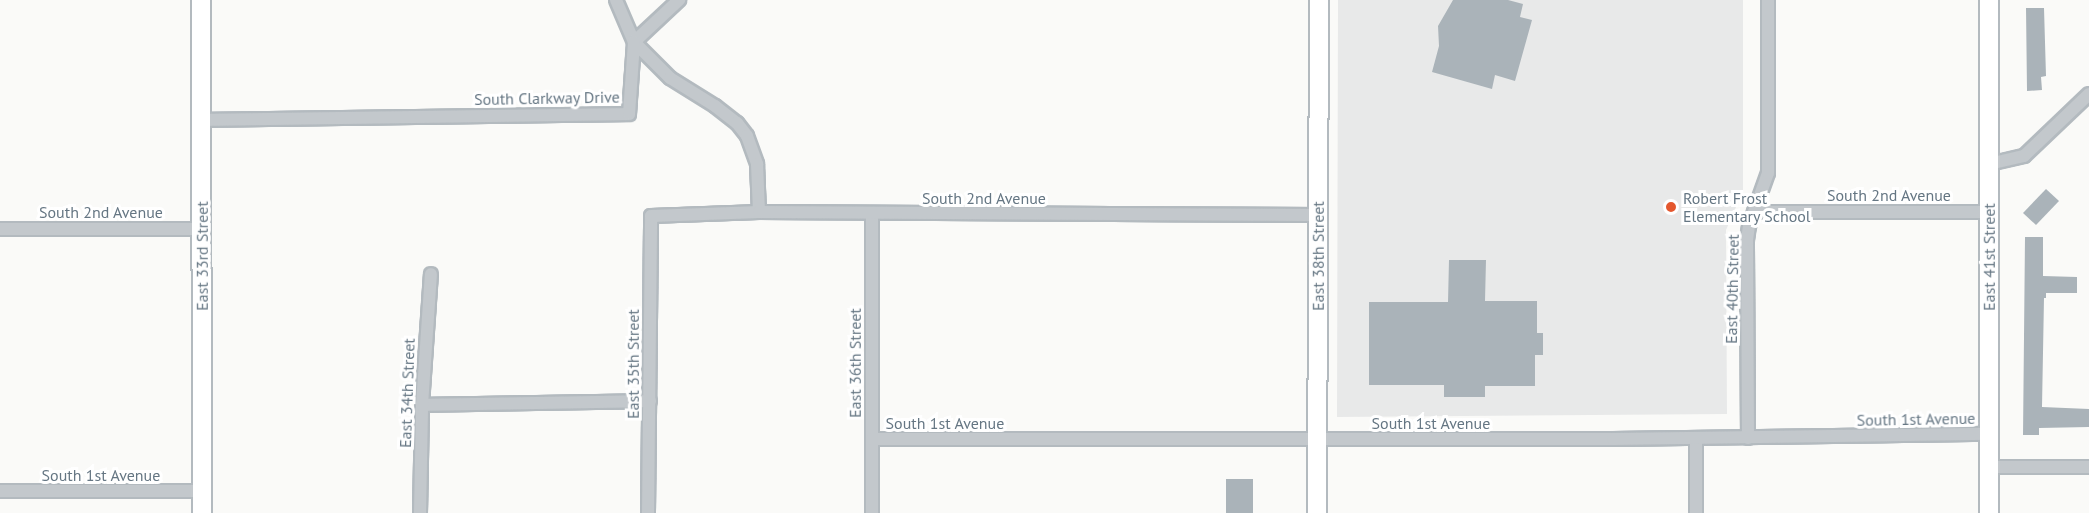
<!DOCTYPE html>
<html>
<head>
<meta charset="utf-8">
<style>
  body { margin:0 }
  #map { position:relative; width:2089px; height:513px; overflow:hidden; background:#fafaf8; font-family:"PT Sans",sans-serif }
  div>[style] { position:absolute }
  .built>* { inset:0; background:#e8e9e9 }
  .building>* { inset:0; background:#aab3b9 }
  .roads { filter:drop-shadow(2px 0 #b3babf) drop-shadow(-2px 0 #b3babf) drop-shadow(0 2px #b3babf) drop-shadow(0 -2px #b3babf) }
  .street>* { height:12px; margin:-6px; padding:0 6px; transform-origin:6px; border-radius:6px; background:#c3c8cc }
  .secondary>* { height:18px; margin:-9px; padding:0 9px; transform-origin:9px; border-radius:9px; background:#fff }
  .dots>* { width:16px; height:16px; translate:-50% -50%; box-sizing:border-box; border:3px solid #fff; border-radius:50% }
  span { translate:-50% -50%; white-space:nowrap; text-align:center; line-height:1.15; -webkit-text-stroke:6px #fff; paint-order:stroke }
  .street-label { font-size:16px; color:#657683 }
  .poi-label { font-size:16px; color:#657683 }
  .left { translate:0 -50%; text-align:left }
</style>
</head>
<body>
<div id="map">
  <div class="built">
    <i style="clip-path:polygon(1338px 0,1743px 0,1743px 191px,1726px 230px,1727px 414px,1337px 417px)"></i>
  </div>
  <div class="building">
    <i style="clip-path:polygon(1453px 0,1508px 0,1523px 4px,1520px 17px,1532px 20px,1515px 81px,1495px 75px,1492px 89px,1432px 72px,1439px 46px,1438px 26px)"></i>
    <i style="clip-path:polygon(2026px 8px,2044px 8px,2046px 76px,2041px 77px,2042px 90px,2027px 91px)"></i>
    <i style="clip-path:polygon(2046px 189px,2059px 201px,2036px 225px,2023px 213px)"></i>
    <i style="clip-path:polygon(2025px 237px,2043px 237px,2043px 276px,2077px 277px,2077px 293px,2046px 293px,2046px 298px,2044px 298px,2042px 407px,2089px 409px,2089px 427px,2039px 428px,2039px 435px,2023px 435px)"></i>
    <i style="clip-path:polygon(1449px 260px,1486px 260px,1485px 301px,1537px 301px,1537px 333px,1543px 333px,1543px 355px,1535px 355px,1535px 386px,1485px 386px,1485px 397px,1444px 397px,1444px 385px,1369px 385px,1369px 302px,1448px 302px)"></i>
    <i style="clip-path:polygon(1226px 479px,1253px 479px,1253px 513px,1226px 513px)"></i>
  </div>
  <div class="roads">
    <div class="street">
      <i style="left:616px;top:0;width:46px;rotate:66.8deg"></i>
      <i style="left:634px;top:42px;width:51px;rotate:45deg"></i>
      <i style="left:670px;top:78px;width:53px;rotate:31.9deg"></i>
      <i style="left:715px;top:106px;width:28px;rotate:38deg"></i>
      <i style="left:737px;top:123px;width:16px;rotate:52deg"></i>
      <i style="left:747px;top:136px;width:30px;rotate:70deg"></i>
      <i style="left:757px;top:164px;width:48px;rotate:87.6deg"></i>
      <i style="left:634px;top:42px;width:62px;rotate:-43deg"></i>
      <i style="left:202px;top:120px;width:427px;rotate:-0.8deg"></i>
      <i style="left:629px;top:114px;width:72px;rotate:-86deg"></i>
      <i style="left:1989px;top:164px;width:36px;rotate:-13deg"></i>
      <i style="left:2024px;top:156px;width:90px;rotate:-43.6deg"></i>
      <i style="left:1754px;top:212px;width:235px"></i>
      <i style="left:872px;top:214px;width:299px;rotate:90deg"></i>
      <i style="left:0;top:229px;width:202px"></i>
      <i style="left:422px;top:405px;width:228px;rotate:-1deg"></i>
      <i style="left:1696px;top:438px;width:75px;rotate:90deg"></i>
      <i style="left:1748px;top:438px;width:198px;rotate:-90.3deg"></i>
      <i style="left:1747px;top:240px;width:14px;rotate:-82deg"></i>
      <i style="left:1749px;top:226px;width:56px;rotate:-70.3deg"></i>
      <i style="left:1768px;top:173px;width:173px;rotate:-90deg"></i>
      <i style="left:872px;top:439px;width:741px"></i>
      <i style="left:1613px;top:439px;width:377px;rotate:-0.8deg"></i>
      <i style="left:1990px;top:467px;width:99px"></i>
      <i style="left:0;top:491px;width:202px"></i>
      <i style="left:420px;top:513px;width:108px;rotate:-88.9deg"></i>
      <i style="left:422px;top:405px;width:131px;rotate:-86.1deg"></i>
      <i style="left:648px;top:513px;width:297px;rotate:-89.4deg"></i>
      <i style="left:651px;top:216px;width:108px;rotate:-2.1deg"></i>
      <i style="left:759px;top:212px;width:559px;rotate:0.31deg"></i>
    </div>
    <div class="secondary">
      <i style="left:201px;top:0;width:513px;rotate:89.89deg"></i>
      <i style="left:1989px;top:0;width:513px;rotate:90deg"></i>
      <i style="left:1317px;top:513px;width:513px;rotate:-89.78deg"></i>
    </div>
  </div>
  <div class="dots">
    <i style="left:1671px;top:207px;background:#e4572e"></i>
  </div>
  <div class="street-label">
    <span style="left:547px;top:98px;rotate:-1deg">South Clarkway Drive</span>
    <span style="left:1889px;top:195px">South 2nd Avenue</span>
    <span style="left:984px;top:198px">South 2nd Avenue</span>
    <span style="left:101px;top:212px">South 2nd Avenue</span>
    <span style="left:202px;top:256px;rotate:-90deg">East 33rd Street</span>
    <span style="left:1318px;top:256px;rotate:-90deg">East 38th Street</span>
    <span style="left:1989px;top:257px;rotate:-90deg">East 41st Street</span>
    <span style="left:1732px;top:289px;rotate:-89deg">East 40th Street</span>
    <span style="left:855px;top:363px;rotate:-90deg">East 36th Street</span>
    <span style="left:633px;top:364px;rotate:-90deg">East 35th Street</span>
    <span style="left:407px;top:393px;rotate:-88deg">East 34th Street</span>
    <span style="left:1916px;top:419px;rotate:-1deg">South 1st Avenue</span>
    <span style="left:945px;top:423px">South 1st Avenue</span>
    <span style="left:1431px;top:423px">South 1st Avenue</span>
    <span style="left:101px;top:475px">South 1st Avenue</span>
  </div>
  <div class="poi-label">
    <span class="left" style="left:1683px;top:207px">Robert Frost<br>Elementary School</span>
  </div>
</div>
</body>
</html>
